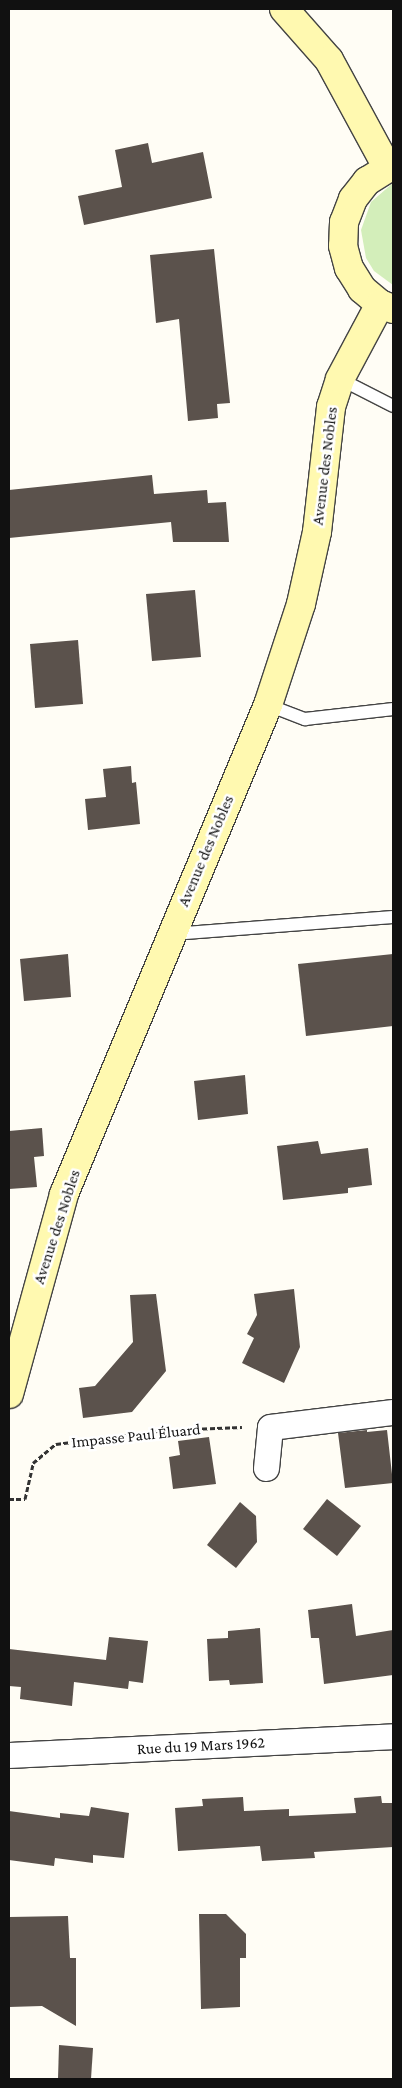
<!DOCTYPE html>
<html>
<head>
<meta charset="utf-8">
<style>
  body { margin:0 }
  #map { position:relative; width:402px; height:2088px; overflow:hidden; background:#fffdf5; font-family:"Crimson Pro",serif }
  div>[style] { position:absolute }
  .green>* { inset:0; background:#d3eeba }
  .building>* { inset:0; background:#5b524c }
  .path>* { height:3px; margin-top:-1.5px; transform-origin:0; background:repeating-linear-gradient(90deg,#333 0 5px,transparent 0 7.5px) }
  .roads { filter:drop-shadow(1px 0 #444) drop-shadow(-1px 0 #444) drop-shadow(0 1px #444) drop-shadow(0 -1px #444) }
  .lane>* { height:12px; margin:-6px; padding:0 6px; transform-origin:6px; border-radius:6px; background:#fff }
  .street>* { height:25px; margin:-12.5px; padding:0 12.5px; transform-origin:12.5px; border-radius:12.5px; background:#fff }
  .secondary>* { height:28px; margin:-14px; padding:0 14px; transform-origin:14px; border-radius:14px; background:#fff9b0 }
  span { translate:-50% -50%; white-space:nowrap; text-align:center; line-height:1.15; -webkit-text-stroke:5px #fff; paint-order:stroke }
  .street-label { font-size:16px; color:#111 }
  .frame { position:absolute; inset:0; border:10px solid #111; pointer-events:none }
</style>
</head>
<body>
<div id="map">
  <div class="green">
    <i style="clip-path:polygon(393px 183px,393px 285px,374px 271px,366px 258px,361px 230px,371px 202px)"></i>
  </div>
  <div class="building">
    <i style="clip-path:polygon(148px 143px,152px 163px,203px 152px,212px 198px,84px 225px,78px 196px,122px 187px,115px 150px)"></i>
    <i style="clip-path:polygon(214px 249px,230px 403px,217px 404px,218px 418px,188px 421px,179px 319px,156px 323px,150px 255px)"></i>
    <i style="clip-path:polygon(152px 475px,154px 494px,207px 490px,208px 503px,226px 502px,229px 542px,173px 542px,171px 522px,9px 538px,9px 490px)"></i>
    <i style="clip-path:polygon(195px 590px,201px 657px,152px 661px,146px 594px)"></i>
    <i style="clip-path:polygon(78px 640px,83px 704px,35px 708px,30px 644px)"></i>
    <i style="clip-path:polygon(131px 766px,132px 783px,136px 782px,140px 824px,88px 830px,85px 799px,106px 797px,103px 769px)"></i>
    <i style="clip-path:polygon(68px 954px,71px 997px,24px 1001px,20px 959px)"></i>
    <i style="clip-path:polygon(393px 954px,393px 1026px,306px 1036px,298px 964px)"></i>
    <i style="clip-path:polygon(245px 1075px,248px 1114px,198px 1120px,194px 1081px)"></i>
    <i style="clip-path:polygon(42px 1128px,44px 1156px,34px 1157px,37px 1187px,9px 1189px,9px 1131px)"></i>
    <i style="clip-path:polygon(318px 1141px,321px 1154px,368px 1148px,372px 1185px,348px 1188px,348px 1193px,283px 1200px,277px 1146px)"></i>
    <i style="clip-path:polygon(294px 1289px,300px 1347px,284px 1383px,242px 1363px,254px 1338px,247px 1334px,257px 1315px,254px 1294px)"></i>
    <i style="clip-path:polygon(156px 1294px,166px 1371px,132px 1412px,83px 1418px,79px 1388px,95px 1386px,133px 1342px,130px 1295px)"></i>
    <i style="clip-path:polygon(367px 1430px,367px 1432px,387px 1430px,393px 1483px,345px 1488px,338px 1433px)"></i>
    <i style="clip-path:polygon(209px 1437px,216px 1484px,173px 1489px,169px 1457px,180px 1455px,178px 1441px)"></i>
    <i style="clip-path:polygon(327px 1499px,361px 1526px,337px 1556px,303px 1529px)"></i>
    <i style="clip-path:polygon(240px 1502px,256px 1516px,257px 1542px,236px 1568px,207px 1545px)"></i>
    <i style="clip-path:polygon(352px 1604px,356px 1636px,393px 1630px,393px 1675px,324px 1684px,319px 1638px,311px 1638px,308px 1610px)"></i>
    <i style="clip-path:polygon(260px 1628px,263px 1683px,230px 1685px,229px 1680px,209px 1681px,207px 1639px,228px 1638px,228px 1631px)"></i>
    <i style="clip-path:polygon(109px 1637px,148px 1641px,143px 1683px,129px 1681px,128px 1689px,74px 1682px,72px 1706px,20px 1699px,21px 1687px,9px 1686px,9px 1649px,106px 1660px)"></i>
    <i style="clip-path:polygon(381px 1796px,382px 1803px,393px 1803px,393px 1847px,314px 1852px,315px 1858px,262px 1861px,260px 1846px,178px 1851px,175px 1808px,203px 1806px,202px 1799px,243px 1797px,244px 1811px,289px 1809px,289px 1816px,356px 1813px,354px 1798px)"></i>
    <i style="clip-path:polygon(91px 1807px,129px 1813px,124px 1858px,93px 1855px,93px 1863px,55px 1858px,54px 1866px,9px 1860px,9px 1811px,60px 1818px,60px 1813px,89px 1816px)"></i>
    <i style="clip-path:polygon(199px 1914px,226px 1914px,246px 1934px,246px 1958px,240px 1958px,240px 2007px,201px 2009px)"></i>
    <i style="clip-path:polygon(68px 1916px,70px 1958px,76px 1958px,76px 2026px,42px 2006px,9px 2007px,9px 1917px)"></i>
    <i style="clip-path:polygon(59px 2045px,93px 2048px,91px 2079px,58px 2079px)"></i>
  </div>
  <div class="path">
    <i style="left:9px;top:1499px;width:16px"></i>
    <i style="left:25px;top:1499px;width:37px;rotate:-77deg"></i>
    <i style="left:33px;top:1463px;width:30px;rotate:-40deg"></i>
    <i style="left:56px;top:1444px;width:110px;rotate:-7.3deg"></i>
    <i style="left:165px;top:1430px;width:77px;rotate:-2.2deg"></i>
  </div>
  <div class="roads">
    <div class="lane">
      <i style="left:340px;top:379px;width:59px;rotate:27deg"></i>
      <i style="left:268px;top:705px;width:40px;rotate:21deg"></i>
      <i style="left:305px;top:719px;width:89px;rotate:-6.5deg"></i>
      <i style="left:172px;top:934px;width:222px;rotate:-4.4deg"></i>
    </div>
    <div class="street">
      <i style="left:266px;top:1468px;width:41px;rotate:-84.4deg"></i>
      <i style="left:270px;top:1427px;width:124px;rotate:-7deg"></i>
      <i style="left:9px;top:1755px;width:384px;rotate:-2.8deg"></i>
    </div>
    <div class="secondary">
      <i style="left:284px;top:9px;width:68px;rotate:48.6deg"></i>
      <i style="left:329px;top:60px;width:122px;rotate:61.5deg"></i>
      <i style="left:393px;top:165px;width:31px;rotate:148deg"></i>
      <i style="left:367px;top:181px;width:23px;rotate:128deg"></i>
      <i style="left:353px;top:199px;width:25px;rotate:111deg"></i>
      <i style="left:344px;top:222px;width:24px;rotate:92deg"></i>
      <i style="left:343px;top:246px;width:23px;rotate:75deg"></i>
      <i style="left:349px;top:268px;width:25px;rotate:58deg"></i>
      <i style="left:362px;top:289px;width:23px;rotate:40deg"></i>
      <i style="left:380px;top:304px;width:14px;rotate:21deg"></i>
      <i style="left:9px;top:1394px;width:207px;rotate:-74.6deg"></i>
      <i style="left:64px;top:1194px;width:530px;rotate:-67.36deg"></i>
      <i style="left:268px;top:705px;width:106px;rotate:-71.9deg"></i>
      <i style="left:301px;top:604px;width:74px;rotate:-77.5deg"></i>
      <i style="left:317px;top:532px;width:126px;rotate:-83.6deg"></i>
      <i style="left:331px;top:407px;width:29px;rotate:-72deg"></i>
      <i style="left:340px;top:379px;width:85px;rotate:-61.9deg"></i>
    </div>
  </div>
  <div class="street-label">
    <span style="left:325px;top:466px;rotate:-83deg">Avenue des Nobles</span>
    <span style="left:206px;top:851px;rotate:-67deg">Avenue des Nobles</span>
    <span style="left:57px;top:1227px;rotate:-72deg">Avenue des Nobles</span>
    <span style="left:136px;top:1436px;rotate:-6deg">Impasse Paul Éluard</span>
    <span style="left:201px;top:1746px;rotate:-3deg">Rue du 19 Mars 1962</span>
  </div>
  <div class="frame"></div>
</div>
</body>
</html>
